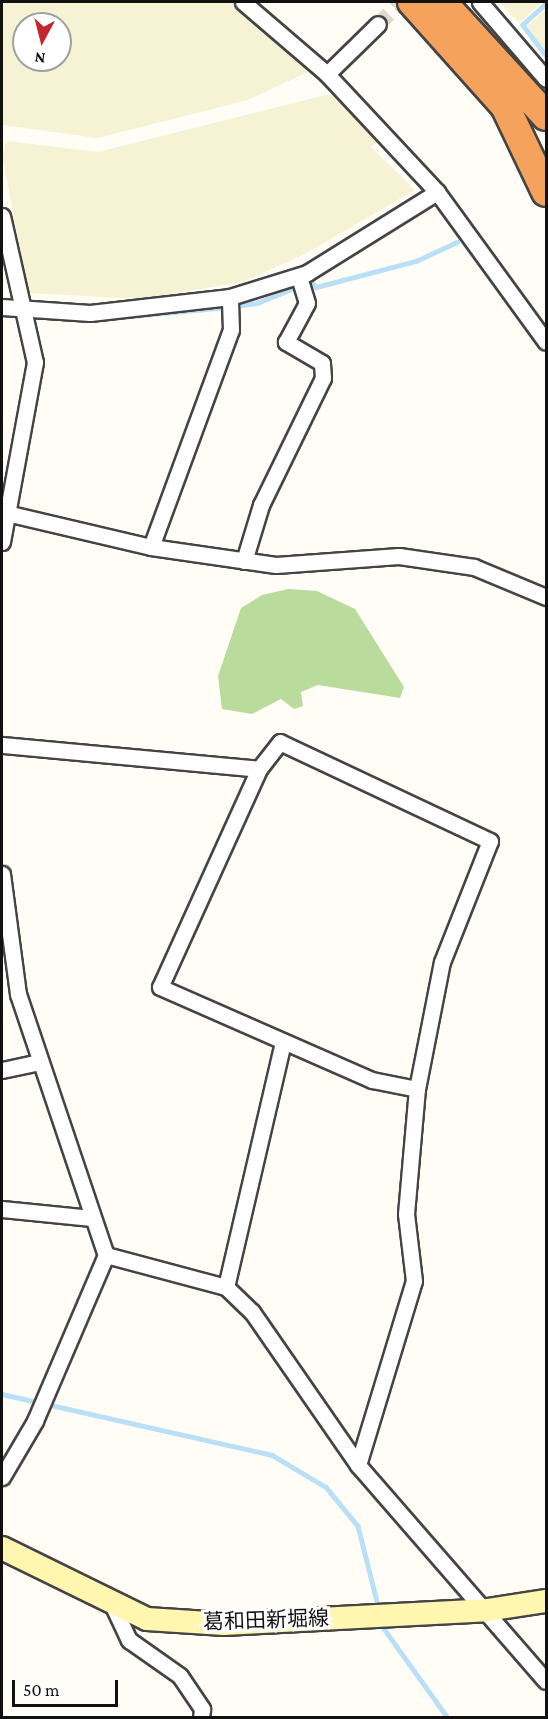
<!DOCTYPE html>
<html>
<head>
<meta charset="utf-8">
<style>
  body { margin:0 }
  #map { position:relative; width:548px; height:1719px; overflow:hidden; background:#fffdf5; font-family:"Crimson Pro","Noto Sans JP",serif }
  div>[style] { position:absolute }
  .farmland>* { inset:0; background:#f6f3d4 }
  .forest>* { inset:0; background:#b9dc9c }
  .stream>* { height:4.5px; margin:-2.25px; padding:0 2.25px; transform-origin:2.25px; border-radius:2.25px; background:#b9e0f7 }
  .street-tunnel>* { height:15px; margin-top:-7.5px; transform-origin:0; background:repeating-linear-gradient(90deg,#dbdad3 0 15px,transparent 0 23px) }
  .roads { filter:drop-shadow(2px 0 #444) drop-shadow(-2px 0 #444) drop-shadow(0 2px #444) drop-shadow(0 -2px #444) }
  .street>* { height:15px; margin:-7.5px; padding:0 7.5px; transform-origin:7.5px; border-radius:7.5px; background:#fff }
  .secondary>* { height:22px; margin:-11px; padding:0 11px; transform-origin:11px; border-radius:11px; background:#fff6b0 }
  .highway>* { height:28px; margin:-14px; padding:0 14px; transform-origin:14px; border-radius:14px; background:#f5a25d }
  span { translate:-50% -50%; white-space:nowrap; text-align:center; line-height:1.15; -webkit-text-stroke:6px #fff; paint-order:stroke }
  .street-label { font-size:21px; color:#111 }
  .frame { position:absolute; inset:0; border:3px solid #111; pointer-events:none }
  .north { position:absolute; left:12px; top:12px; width:60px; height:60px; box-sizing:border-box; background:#fff; border:2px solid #a0a0a0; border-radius:50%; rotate:187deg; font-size:16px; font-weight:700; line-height:24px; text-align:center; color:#111 }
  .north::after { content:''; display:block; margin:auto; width:21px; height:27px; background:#c4262e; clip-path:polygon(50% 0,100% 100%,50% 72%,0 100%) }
  .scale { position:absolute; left:12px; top:1680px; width:106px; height:27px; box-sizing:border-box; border:3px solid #111; border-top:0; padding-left:8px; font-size:18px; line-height:21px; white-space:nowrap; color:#111; -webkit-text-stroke:4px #fff; paint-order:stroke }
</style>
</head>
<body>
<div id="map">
  <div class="farmland">
    <i style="clip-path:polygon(evenodd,2px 2px,231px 2px,310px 71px,248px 100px,98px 138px,2px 125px,2px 2px,24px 24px,60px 24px,60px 60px,24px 60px,24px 24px)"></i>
    <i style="clip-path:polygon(499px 2px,542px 2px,519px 23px)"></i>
    <i style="clip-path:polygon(546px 9px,546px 52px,527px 26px)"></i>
    <i style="clip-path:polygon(330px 94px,379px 141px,371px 147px,415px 190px,307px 253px,243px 282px,140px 299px,28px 293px,2px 154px,7px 141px,98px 152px)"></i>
  </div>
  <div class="forest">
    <i style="clip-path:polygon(288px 589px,317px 591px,355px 609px,404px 687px,400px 698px,318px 685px,301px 692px,303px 706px,294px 709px,281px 699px,252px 714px,222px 709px,218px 676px,241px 608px,262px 595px)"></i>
  </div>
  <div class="stream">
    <i style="left:546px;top:4px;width:31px;rotate:138deg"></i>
    <i style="left:523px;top:25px;width:39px;rotate:53deg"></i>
    <i style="left:234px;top:306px;width:23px;rotate:-7deg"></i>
    <i style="left:257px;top:303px;width:58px;rotate:-22.2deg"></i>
    <i style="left:311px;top:281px;width:8px;rotate:50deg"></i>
    <i style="left:316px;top:287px;width:103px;rotate:-14.6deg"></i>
    <i style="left:416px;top:261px;width:45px;rotate:-24.9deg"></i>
    <i style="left:32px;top:318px;width:24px"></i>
    <i style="left:100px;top:319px;width:127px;rotate:-5.4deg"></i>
    <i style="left:2px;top:1394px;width:277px;rotate:12.7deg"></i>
    <i style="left:272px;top:1455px;width:63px;rotate:30.7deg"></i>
    <i style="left:326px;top:1487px;width:50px;rotate:50.6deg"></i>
    <i style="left:358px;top:1526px;width:86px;rotate:75.8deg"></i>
    <i style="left:380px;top:1623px;width:117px;rotate:54.4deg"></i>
  </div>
  <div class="street-tunnel">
    <i style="left:378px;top:24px;width:32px;rotate:-44deg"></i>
  </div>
  <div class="roads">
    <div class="street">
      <i style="left:243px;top:2px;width:111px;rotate:40.6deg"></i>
      <i style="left:327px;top:74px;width:161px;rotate:47deg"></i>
      <i style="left:437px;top:192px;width:185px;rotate:54deg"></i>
      <i style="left:480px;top:2px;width:101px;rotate:49.4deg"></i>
      <i style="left:327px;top:74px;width:71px;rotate:-44.4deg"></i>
      <i style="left:2px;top:216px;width:150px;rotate:77.3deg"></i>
      <i style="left:35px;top:362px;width:183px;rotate:100.4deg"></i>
      <i style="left:2px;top:307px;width:88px;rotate:3.9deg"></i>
      <i style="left:90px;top:313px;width:141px;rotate:-6.5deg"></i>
      <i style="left:230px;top:297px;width:81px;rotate:-17.3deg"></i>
      <i style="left:307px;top:273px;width:153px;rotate:-31.9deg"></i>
      <i style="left:2px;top:512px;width:153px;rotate:13.2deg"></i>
      <i style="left:151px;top:547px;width:126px;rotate:8.2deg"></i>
      <i style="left:276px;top:565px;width:123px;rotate:-4.2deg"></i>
      <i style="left:399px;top:556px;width:76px;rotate:8.3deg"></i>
      <i style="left:474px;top:567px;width:78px;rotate:22.6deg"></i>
      <i style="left:151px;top:547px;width:231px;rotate:-69.8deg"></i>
      <i style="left:231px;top:330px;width:33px;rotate:-92deg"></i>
      <i style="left:244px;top:561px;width:59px;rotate:-73.1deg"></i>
      <i style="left:261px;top:505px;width:141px;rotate:-64deg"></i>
      <i style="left:323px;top:378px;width:15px;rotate:-94deg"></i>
      <i style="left:322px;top:363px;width:42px;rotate:-149.7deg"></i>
      <i style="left:286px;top:342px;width:44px;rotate:-61.7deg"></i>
      <i style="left:307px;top:303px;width:28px;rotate:-107deg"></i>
      <i style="left:2px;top:745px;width:258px;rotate:5.3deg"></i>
      <i style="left:2px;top:874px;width:121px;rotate:82.4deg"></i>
      <i style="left:18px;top:994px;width:275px;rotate:71.4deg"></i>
      <i style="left:106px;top:1255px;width:181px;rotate:113.2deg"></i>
      <i style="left:35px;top:1421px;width:65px;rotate:120.5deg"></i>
      <i style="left:2px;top:1070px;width:39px;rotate:-12deg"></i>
      <i style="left:2px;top:1209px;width:90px;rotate:5.7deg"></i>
      <i style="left:106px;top:1255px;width:124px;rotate:14.9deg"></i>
      <i style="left:226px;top:1287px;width:36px;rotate:44deg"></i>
      <i style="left:252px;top:1312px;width:186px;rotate:55.3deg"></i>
      <i style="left:358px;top:1465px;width:286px;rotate:49deg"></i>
      <i style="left:226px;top:1287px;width:252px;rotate:-76.9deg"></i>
      <i style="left:358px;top:1465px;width:192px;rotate:-73.1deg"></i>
      <i style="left:414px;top:1281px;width:67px;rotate:-96.8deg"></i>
      <i style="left:406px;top:1214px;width:125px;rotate:-85deg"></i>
      <i style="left:417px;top:1089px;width:129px;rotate:-78.9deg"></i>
      <i style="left:442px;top:962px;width:130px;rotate:-68.4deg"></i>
      <i style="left:490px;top:841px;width:232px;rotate:-154.8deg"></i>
      <i style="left:280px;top:742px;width:34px;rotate:128deg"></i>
      <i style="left:259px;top:769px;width:239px;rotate:114.4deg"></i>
      <i style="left:160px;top:987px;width:232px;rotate:23.7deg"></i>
      <i style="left:372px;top:1080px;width:46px;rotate:11.3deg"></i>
      <i style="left:113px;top:1606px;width:38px;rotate:65deg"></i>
      <i style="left:129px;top:1640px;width:62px;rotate:35.2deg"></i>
      <i style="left:180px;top:1676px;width:40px;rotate:56deg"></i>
      <i style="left:202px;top:1709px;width:9px;rotate:96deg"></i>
    </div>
    <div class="secondary">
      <i style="left:2px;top:1548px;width:161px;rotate:26.1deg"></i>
      <i style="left:147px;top:1619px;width:77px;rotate:3.7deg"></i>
      <i style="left:224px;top:1624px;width:263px;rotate:-3deg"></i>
      <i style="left:487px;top:1610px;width:60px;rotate:-8.7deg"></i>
    </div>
    <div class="highway">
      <i style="left:412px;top:2px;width:140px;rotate:48.2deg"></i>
      <i style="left:505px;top:106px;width:95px;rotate:64.5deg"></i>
      <i style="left:442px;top:2px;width:154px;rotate:47.6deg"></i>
    </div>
  </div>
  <div class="street-label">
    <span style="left:266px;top:1620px;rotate:-2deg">葛和田新堀線</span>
  </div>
  <div class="frame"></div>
  <div class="north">N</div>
  <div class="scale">50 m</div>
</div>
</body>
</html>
